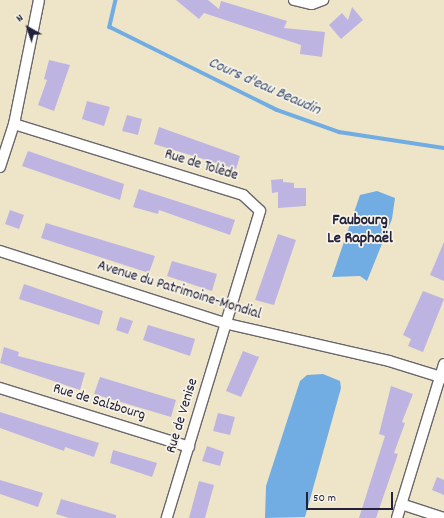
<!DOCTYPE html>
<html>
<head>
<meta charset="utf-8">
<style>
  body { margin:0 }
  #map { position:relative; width:444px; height:518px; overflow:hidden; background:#eee5c8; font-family:Dekko,sans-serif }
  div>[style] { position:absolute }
  .water>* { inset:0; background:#71ace2 }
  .stream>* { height:3.5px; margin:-1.75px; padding:0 1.75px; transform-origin:1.75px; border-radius:1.75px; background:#71ace2 }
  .building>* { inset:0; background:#beb4e1 }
  .roads { filter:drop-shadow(1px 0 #69666c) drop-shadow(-1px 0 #69666c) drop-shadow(0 1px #69666c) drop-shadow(0 -1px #69666c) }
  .minor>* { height:10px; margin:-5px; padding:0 5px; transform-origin:5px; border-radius:5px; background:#fff }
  span { translate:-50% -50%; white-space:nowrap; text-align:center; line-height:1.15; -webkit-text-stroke:3.5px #f7f3e8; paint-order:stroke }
  .street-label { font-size:15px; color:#22223b }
  .water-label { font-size:16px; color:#3e5275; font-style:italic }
  .neighbourhood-label { font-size:16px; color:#22223b; font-weight:700 }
  .north { position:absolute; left:8px; top:8px; width:40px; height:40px; -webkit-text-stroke:3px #f7f3e8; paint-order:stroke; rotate:320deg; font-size:11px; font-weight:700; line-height:16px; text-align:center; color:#22223b }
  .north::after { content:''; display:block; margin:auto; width:14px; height:18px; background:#22223b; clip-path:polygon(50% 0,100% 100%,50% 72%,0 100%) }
  .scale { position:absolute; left:306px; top:492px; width:87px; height:18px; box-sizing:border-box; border:2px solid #22223b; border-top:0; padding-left:5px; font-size:12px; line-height:14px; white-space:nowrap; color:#22223b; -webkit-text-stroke:3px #f7f3e8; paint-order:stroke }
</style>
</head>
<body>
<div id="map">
  <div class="water">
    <i style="clip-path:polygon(377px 191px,395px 198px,392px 219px,367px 281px,360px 276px,332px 277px,360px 195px)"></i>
    <i style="clip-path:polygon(323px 374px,340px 381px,341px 388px,305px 517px,265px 518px,266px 486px,300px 381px,307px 375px)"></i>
  </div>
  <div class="stream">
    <i style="left:116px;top:0;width:28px;rotate:103deg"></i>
    <i style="left:110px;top:27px;width:186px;rotate:26.4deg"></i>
    <i style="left:277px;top:110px;width:66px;rotate:19.5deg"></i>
    <i style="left:339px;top:132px;width:106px;rotate:8.7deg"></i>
  </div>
  <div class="building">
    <i style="clip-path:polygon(176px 0,208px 0,219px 9px,221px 1px,287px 21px,284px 28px,325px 32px,322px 57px,300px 54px,301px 45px,295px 43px,204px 13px,199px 19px)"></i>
    <i style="clip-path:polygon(352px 7px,363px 20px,341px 39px,329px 25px,342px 13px,348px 20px)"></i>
    <i style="clip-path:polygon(49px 60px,70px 65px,54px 111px,38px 105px,47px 80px,44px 79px)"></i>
    <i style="clip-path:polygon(87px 101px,110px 107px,104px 126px,82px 119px)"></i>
    <i style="clip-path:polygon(127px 115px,142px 119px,138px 135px,122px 131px)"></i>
    <i style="clip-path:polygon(159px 127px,240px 156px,236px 169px,154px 144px)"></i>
    <i style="clip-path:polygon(28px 151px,124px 184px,120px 200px,22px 166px)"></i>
    <i style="clip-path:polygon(283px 179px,283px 182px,294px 183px,294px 188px,306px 188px,306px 206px,278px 208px,278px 192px,272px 193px,271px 180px)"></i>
    <i style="clip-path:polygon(139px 189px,235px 220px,230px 235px,159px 210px,158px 214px,133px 207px)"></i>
    <i style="clip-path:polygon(10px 210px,24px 215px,19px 229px,5px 224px)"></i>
    <i style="clip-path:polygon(46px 223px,155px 256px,149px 273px,41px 238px)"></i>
    <i style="clip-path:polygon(278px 234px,296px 240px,274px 305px,255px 300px)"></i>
    <i style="clip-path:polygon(444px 242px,444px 281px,430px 275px)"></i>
    <i style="clip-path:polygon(172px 261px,217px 274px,212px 291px,167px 276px)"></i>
    <i style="clip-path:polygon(24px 284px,103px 311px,99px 325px,19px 299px)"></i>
    <i style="clip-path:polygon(423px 291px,444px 299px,423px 352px,408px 346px,411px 339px,403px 335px)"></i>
    <i style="clip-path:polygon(120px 317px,133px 321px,128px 334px,116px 330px)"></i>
    <i style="clip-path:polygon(148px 325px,195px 339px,190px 356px,143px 340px)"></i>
    <i style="clip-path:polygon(4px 347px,19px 352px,18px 356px,85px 373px,80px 390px,0 363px)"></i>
    <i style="clip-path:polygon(243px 351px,259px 357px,241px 397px,226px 391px)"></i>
    <i style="clip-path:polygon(100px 377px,176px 400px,171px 417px,94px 394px)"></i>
    <i style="clip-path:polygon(391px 386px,413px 394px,402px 422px,405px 423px,394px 453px,398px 454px,376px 518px,359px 518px,385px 436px,379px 434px)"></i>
    <i style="clip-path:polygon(0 412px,99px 443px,94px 457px,65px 447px,64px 451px,0 428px)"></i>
    <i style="clip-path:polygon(218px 413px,235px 417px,230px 435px,213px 431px)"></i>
    <i style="clip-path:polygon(207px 446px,224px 452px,220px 466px,202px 461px)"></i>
    <i style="clip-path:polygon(113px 450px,157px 463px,152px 477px,110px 463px)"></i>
    <i style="clip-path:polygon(437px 477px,444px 480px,444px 495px,432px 490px)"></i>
    <i style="clip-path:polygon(0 480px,43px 493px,38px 507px,0 494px)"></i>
    <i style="clip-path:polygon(199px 481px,214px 485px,205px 518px,189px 518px)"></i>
    <i style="clip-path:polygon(61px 499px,116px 515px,116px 518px,69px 518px,56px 514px)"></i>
  </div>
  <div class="roads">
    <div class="minor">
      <i style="left:294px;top:0;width:18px;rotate:13deg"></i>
      <i style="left:312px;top:4px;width:12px;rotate:-20deg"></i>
      <i style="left:14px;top:124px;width:240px;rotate:17.2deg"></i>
      <i style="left:243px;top:195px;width:23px;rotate:43deg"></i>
      <i style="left:260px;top:211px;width:321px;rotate:106.9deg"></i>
      <i style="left:0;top:167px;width:45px;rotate:-72deg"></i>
      <i style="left:14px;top:124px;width:126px;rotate:-78.6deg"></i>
      <i style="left:0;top:251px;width:239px;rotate:17.8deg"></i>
      <i style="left:228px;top:324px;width:165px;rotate:12.9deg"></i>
      <i style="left:389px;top:361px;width:58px;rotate:17.2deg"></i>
      <i style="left:0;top:388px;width:198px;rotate:17.3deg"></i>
      <i style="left:401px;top:504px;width:45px;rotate:18deg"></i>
      <i style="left:397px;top:518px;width:161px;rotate:-73deg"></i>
    </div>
  </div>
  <div class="street-label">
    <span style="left:201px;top:166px;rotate:17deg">Rue de Tolède</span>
    <span style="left:179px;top:291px;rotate:17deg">Avenue du Patrimoine-Mondial</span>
    <span style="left:99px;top:403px;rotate:17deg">Rue de Salzbourg</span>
    <span style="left:183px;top:416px;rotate:-73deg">Rue de Venise</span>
  </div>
  <div class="water-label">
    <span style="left:264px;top:87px;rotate:24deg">Cours d'eau Beaudin</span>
  </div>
  <div class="neighbourhood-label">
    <span style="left:360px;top:230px">Faubourg<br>Le Raphaël</span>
  </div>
  <div class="north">N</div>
  <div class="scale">50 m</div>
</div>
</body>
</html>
